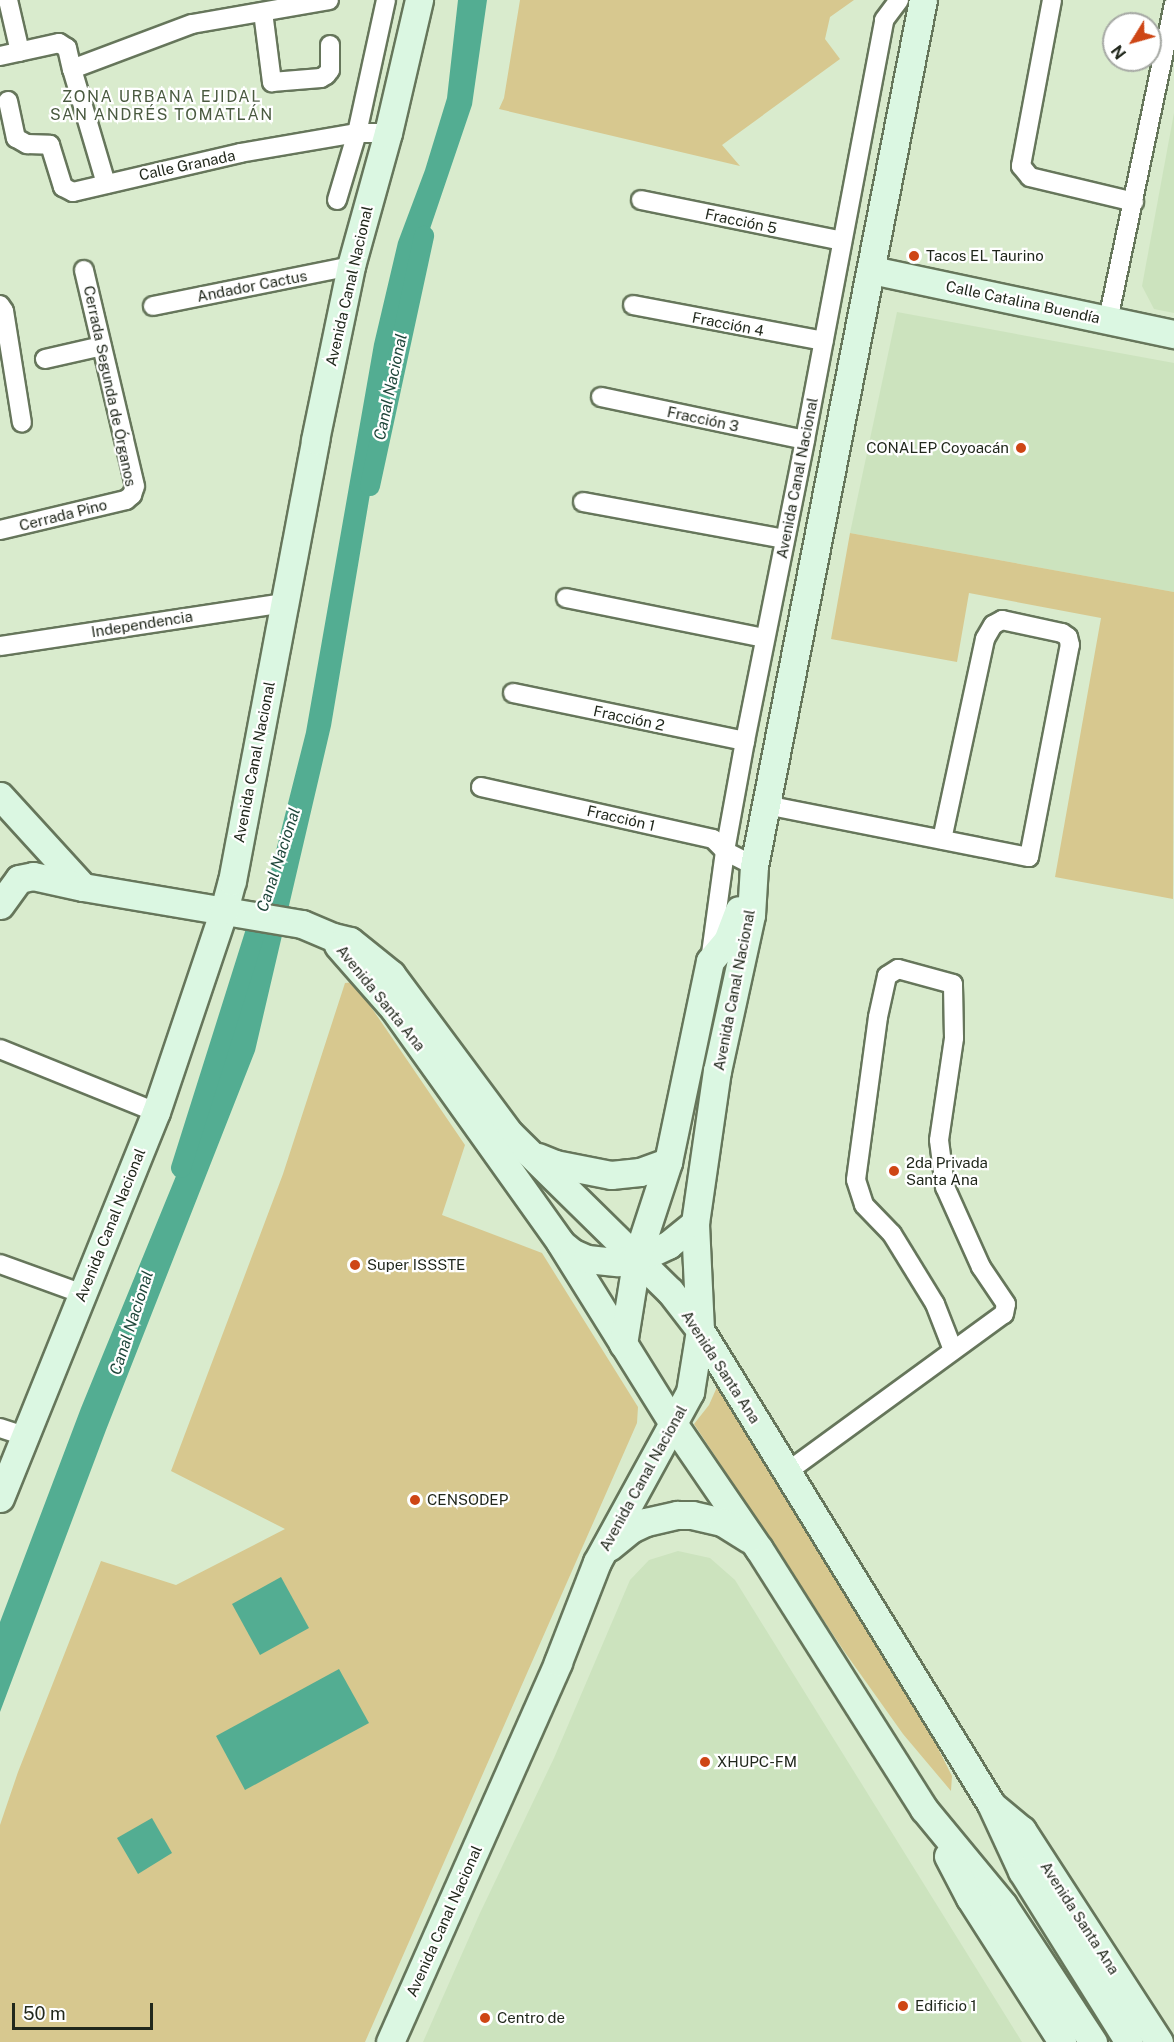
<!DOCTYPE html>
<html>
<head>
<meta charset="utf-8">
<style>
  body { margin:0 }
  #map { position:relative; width:1174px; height:2042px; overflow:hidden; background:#d9ebcd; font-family:"Public Sans",sans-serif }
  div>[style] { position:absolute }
  .built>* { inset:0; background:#cce3be }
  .green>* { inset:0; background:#d7c88f }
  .water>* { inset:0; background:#53ad92 }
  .canal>* { height:20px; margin:-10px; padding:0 10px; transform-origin:10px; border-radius:10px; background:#53ad92 }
  .roads { filter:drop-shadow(2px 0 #66765b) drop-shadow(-2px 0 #66765b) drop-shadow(0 2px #66765b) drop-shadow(0 -2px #66765b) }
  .street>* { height:18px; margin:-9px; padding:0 9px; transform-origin:9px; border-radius:9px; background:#fff }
  .secondary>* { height:27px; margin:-13.5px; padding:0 13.5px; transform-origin:13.5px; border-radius:13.5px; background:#dbf7e2 }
  .dots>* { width:16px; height:16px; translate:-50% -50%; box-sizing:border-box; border:3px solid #fff; border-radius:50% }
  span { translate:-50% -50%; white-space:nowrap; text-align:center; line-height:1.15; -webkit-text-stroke:4.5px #fff; paint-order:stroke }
  .street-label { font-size:15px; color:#21281c }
  .poi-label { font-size:15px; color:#21281c }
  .left { translate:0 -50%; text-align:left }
  .right { translate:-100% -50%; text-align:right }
  .neighbourhood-label { font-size:16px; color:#4a5a40; letter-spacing:1.5px }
  .water-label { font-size:16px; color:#1f473b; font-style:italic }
  .north { position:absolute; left:1102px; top:12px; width:60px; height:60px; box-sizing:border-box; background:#fff; border:2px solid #a6a9a4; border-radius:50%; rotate:233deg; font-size:16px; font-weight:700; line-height:24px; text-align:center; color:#21281c }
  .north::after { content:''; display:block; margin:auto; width:21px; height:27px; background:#ce4615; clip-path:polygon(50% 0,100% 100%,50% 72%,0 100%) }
  .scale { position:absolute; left:12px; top:2003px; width:141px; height:27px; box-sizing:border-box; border:3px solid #21281c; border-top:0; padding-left:8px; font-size:18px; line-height:21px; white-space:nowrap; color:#21281c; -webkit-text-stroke:4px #fff; paint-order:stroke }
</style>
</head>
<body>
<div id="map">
  <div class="built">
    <i style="clip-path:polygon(1174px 113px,1174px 313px,1154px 309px,1142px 286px)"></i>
    <i style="clip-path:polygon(897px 312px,1174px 363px,1174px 592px,850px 533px)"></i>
    <i style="clip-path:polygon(678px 1551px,710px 1558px,735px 1580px,1022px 2042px,423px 2042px,480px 1913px,554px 1758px,630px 1580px,649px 1560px)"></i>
  </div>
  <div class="green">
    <i style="clip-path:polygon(520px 0,854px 0,830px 17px,825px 39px,840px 59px,722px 145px,740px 166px,499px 109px,504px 98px)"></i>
    <i style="clip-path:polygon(850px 533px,1174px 592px,1173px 899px,1055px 877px,1101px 618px,969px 593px,957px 662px,831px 639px)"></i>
    <i style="clip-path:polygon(354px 982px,465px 1145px,442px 1215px,542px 1253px,638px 1407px,637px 1423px,365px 2042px,0 2042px,0 1825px,18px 1772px,101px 1561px,176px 1585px,285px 1529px,171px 1471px,283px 1174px,345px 983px)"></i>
    <i style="clip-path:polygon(721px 1378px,905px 1683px,952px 1776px,951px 1791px,903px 1734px,844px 1651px,694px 1424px,709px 1405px)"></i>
  </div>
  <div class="water">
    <i style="clip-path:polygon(458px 0,487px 0,472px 105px,414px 276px,394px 351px,331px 726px,255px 1051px,106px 1430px,0 1712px,0 1622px,81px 1408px,194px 1132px,228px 1041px,306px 732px,374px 344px,398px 242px,425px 170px,447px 98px)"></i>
    <i style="clip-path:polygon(281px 1577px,309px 1628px,260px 1655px,232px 1604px)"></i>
    <i style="clip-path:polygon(339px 1669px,369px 1723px,245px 1790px,216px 1736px)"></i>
    <i style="clip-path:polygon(152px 1818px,172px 1853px,138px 1874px,117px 1838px)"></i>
  </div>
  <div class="canal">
    <i style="left:370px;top:486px;width:256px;rotate:-77.8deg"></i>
    <i style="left:181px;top:1168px;width:256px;rotate:-72.5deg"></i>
  </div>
  <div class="roads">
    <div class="street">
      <i style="left:8px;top:0;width:53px;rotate:77deg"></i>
      <i style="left:1052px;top:0;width:169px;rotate:100.6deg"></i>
      <i style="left:1021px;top:166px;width:14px;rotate:51deg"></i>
      <i style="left:1030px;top:177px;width:107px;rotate:13.5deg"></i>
      <i style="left:263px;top:12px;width:71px;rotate:82.7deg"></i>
      <i style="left:272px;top:82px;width:49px;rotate:-4.7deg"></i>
      <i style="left:321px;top:78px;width:6px;rotate:-31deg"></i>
      <i style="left:326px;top:75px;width:6px;rotate:-51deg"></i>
      <i style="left:330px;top:70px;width:25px;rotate:-90deg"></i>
      <i style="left:0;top:56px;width:60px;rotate:-12.4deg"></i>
      <i style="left:59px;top:43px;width:9px;rotate:32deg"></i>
      <i style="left:67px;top:48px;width:22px;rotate:77deg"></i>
      <i style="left:72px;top:69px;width:128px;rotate:-20.6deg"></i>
      <i style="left:192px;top:24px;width:139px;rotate:-9.9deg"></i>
      <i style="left:72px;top:69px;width:120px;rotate:73.5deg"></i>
      <i style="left:8px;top:101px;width:38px;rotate:78deg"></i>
      <i style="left:16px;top:138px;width:13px;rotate:29deg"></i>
      <i style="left:27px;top:144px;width:23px;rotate:2deg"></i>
      <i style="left:50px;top:145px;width:44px;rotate:72.8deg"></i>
      <i style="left:63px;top:187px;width:11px;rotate:27deg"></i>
      <i style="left:73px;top:192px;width:171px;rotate:-13.1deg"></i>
      <i style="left:240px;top:153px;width:119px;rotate:-9.7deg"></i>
      <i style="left:357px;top:133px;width:31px"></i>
      <i style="left:337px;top:200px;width:70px;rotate:-73.4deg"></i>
      <i style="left:357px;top:133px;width:136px;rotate:-77.7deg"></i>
      <i style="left:641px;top:200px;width:205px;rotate:11.5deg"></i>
      <i style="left:0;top:305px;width:7px;rotate:56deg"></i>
      <i style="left:4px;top:311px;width:113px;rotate:80.9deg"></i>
      <i style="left:633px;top:305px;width:194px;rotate:10.7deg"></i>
      <i style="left:153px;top:306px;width:202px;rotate:-11.4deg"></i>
      <i style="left:1108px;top:320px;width:323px;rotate:-78.2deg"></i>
      <i style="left:45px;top:359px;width:58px;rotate:-12.8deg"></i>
      <i style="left:601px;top:397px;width:208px;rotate:11.9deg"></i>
      <i style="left:583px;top:502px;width:205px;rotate:10.4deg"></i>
      <i style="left:0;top:530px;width:130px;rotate:-13.4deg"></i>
      <i style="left:126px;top:500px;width:8px;rotate:-40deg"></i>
      <i style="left:132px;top:495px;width:9px;rotate:-72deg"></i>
      <i style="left:135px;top:486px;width:222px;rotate:-103.3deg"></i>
      <i style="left:566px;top:598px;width:202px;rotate:11.4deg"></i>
      <i style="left:0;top:646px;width:287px;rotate:-8.6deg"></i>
      <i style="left:513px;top:693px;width:237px;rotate:11.7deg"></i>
      <i style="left:481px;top:787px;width:238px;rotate:12.6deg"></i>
      <i style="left:713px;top:839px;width:17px;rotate:45deg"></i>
      <i style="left:725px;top:851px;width:33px;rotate:27deg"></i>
      <i style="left:766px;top:805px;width:268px;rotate:11.2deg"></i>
      <i style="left:1029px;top:857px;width:216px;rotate:-79.1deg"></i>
      <i style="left:1070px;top:645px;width:8px;rotate:-104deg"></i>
      <i style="left:1068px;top:637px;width:7px;rotate:-146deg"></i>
      <i style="left:1062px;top:633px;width:61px;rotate:-167.8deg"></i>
      <i style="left:1002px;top:620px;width:10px;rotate:151deg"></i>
      <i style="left:993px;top:625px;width:16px;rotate:120deg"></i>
      <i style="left:985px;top:639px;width:205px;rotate:102.1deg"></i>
      <i style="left:710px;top:961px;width:111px;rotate:-82.2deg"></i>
      <i style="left:725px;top:851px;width:112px;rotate:-79.7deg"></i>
      <i style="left:745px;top:741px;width:307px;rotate:-78.7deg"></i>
      <i style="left:805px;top:440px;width:427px;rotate:-79.3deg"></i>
      <i style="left:884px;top:20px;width:25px;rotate:-53deg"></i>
      <i style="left:0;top:1049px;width:168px;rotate:22deg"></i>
      <i style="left:0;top:1264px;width:88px;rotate:19.9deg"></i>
      <i style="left:0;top:1428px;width:25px;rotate:18deg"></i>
      <i style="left:787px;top:1472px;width:268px;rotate:-36.1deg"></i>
      <i style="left:1004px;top:1314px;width:10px;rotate:-79deg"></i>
      <i style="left:1006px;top:1304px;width:45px;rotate:-124deg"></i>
      <i style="left:981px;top:1267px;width:88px;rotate:-114.2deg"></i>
      <i style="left:945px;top:1187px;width:47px;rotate:-97.3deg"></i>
      <i style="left:939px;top:1140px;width:103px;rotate:-81.6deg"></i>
      <i style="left:954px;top:1038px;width:54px;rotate:-91.1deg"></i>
      <i style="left:953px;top:984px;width:57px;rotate:-164.7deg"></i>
      <i style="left:898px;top:969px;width:13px;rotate:148deg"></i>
      <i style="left:887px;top:976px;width:42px;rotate:102.4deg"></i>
      <i style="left:878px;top:1017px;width:164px;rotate:97.7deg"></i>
      <i style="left:856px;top:1180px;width:26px;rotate:72deg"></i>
      <i style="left:864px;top:1205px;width:40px;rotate:46deg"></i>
      <i style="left:892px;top:1234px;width:82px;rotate:58.4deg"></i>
      <i style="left:935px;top:1304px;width:49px;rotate:68.6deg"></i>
    </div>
    <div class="secondary">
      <i style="left:872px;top:270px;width:309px;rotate:12deg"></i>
      <i style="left:0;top:796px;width:123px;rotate:47.6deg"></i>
      <i style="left:0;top:905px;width:32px;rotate:-54deg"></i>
      <i style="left:19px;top:879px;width:14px;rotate:-12deg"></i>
      <i style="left:33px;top:876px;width:51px;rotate:12.4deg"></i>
      <i style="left:83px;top:887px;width:222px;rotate:9.6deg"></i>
      <i style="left:302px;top:924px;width:34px;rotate:23deg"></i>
      <i style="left:333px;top:937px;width:17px;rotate:13deg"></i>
      <i style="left:350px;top:941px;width:53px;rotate:38.8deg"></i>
      <i style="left:391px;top:974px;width:199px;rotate:53.4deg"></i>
      <i style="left:510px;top:1134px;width:224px;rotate:44.5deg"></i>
      <i style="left:670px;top:1291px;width:49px;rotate:52.4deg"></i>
      <i style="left:700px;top:1330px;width:556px;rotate:58.45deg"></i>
      <i style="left:991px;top:1804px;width:74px;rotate:65.2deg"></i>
      <i style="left:1022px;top:1871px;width:202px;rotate:58deg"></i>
      <i style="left:338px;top:945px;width:85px;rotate:48.8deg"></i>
      <i style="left:394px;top:1009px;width:286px;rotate:54.5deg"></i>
      <i style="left:560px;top:1242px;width:212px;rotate:58.1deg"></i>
      <i style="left:672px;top:1422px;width:154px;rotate:55.6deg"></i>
      <i style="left:759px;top:1549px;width:308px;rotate:57.6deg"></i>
      <i style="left:924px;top:1809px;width:124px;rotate:50.5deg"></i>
      <i style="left:1003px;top:1905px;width:164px;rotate:56.7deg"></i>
      <i style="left:538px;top:1157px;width:18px;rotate:22deg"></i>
      <i style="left:555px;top:1164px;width:57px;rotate:11.1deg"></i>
      <i style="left:611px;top:1175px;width:29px;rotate:-6deg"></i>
      <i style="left:640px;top:1172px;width:30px;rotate:-20deg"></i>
      <i style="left:563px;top:1245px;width:13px;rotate:39deg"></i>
      <i style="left:573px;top:1253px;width:15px;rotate:23deg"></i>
      <i style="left:587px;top:1259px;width:31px;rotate:6deg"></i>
      <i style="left:618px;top:1262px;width:36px;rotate:-16deg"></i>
      <i style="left:653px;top:1252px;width:17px;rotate:-25deg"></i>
      <i style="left:668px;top:1245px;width:35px;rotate:-39deg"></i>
      <i style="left:623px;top:1344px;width:88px;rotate:-80.9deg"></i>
      <i style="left:637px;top:1257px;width:100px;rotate:-71.9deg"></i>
      <i style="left:668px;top:1162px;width:205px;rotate:-78.2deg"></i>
      <i style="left:710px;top:961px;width:26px;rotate:-50deg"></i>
      <i style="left:727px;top:941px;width:33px;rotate:-69deg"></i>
      <i style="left:0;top:1498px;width:416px;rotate:-68deg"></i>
      <i style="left:156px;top:1112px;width:213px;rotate:-71.4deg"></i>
      <i style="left:224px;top:910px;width:30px;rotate:-75deg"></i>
      <i style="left:232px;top:881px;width:449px;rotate:-79.3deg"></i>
      <i style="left:315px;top:440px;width:178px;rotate:-78.3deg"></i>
      <i style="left:351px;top:266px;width:138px;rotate:-74.5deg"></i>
      <i style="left:388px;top:133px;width:137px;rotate:-76.9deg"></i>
      <i style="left:609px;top:1547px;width:28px;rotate:-39deg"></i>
      <i style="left:631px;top:1529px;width:17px;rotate:-25deg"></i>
      <i style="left:646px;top:1522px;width:32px;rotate:-13deg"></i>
      <i style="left:677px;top:1515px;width:15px"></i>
      <i style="left:692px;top:1515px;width:31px;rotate:13deg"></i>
      <i style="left:722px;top:1522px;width:31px;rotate:32deg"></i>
      <i style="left:993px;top:1806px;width:38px;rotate:40deg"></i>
      <i style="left:1022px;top:1830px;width:252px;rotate:57.1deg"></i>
      <i style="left:948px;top:1856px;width:47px;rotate:62.4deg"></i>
      <i style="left:970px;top:1898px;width:171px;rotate:57.4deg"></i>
      <i style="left:390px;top:2042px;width:415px;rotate:-66.1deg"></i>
      <i style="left:558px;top:1662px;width:107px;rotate:-68.7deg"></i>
      <i style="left:597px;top:1562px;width:194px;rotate:-61.3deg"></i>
      <i style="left:690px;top:1392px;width:63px;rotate:-80.8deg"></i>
      <i style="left:700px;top:1330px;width:107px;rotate:-92.7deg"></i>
      <i style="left:695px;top:1223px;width:154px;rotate:-81.8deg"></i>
      <i style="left:717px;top:1071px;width:160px;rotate:-77.7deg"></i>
      <i style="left:751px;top:915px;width:49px;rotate:-86.5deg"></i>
      <i style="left:754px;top:866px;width:882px;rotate:-78.96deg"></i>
    </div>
  </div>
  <div class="dots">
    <i style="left:914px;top:256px;background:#ce4615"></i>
    <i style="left:1021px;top:448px;background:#ce4615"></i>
    <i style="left:894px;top:1171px;background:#ce4615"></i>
    <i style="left:355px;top:1265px;background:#ce4615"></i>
    <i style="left:415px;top:1500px;background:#ce4615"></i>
    <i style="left:705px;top:1762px;background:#ce4615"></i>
    <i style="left:903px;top:2006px;background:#ce4615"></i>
    <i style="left:485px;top:2018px;background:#ce4615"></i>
  </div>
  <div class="street-label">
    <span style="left:187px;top:165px;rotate:-12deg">Calle Granada</span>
    <span style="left:741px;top:221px;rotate:12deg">Fracción 5</span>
    <span style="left:252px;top:286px;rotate:-11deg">Andador Cactus</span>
    <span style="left:349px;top:286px;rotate:-77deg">Avenida Canal Nacional</span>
    <span style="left:1023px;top:302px;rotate:12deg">Calle Catalina Buendía</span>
    <span style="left:728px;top:324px;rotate:11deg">Fracción 4</span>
    <span style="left:110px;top:386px;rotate:78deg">Cerrada Segunda de Órganos</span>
    <span style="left:703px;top:419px;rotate:12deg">Fracción 3</span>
    <span style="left:797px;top:478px;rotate:-79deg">Avenida Canal Nacional</span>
    <span style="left:63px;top:515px;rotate:-14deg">Cerrada Pino</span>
    <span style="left:142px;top:624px;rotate:-9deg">Independencia</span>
    <span style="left:629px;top:718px;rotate:12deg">Fracción 2</span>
    <span style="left:254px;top:762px;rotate:-79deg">Avenida Canal Nacional</span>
    <span style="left:621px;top:818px;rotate:13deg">Fracción 1</span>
    <span style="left:734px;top:990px;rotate:-79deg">Avenida Canal Nacional</span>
    <span style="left:381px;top:998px;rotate:51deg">Avenida Santa Ana</span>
    <span style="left:110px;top:1225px;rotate:-68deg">Avenida Canal Nacional</span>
    <span style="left:721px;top:1367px;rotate:57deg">Avenida Santa Ana</span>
    <span style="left:643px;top:1478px;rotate:-61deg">Avenida Canal Nacional</span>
    <span style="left:1080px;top:1918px;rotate:57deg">Avenida Santa Ana</span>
    <span style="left:444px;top:1921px;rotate:-66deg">Avenida Canal Nacional</span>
  </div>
  <div class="poi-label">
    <span class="left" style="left:926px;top:256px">Tacos EL Taurino</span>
    <span class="right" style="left:1009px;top:448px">CONALEP Coyoacán</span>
    <span class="left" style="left:906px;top:1171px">2da Privada<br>Santa Ana</span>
    <span class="left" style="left:367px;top:1265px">Super ISSSTE</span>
    <span class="left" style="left:427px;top:1500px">CENSODEP</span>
    <span class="left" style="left:717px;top:1762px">XHUPC-FM</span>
    <span class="left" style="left:915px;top:2006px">Edificio 1</span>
    <span class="left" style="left:497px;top:2018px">Centro de</span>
  </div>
  <div class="neighbourhood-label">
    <span style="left:162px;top:106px">ZONA URBANA EJIDAL<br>SAN ANDRÉS TOMATLÁN</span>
  </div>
  <div class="water-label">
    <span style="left:391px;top:387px;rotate:-78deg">Canal Nacional</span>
    <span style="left:279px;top:860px;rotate:-72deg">Canal Nacional</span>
    <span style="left:132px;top:1323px;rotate:-72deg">Canal Nacional</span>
  </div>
  <div class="north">N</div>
  <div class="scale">50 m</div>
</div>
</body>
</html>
